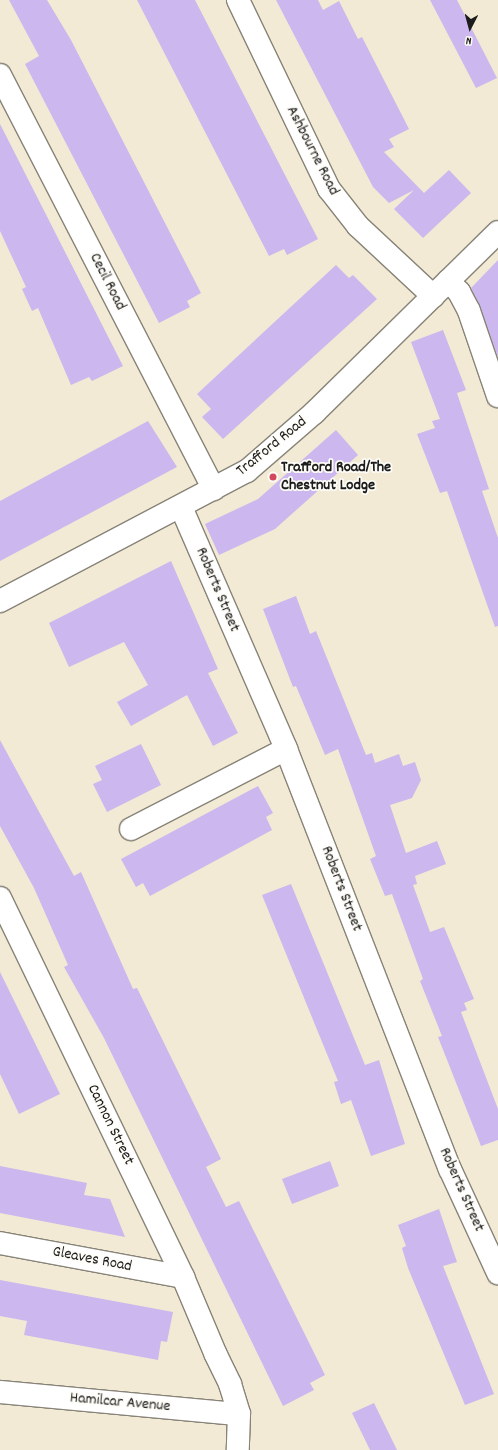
<!DOCTYPE html>
<html>
<head>
<meta charset="utf-8">
<style>
  body { margin:0 }
  #map { position:relative; width:498px; height:1450px; overflow:hidden; background:#f2ead4; font-family:Dekko,sans-serif }
  div>[style] { position:absolute }
  .building>* { inset:0; background:#ccb7ee }
  .roads { filter:drop-shadow(1px 0 #878378) drop-shadow(-1px 0 #878378) drop-shadow(0 1px #878378) drop-shadow(0 -1px #878378) }
  .pedestrian>* { height:22px; margin:-11px; padding:0 11px; transform-origin:11px; border-radius:11px; background:#fff }
  .minor>* { height:22px; margin:-11px; padding:0 11px; transform-origin:11px; border-radius:11px; background:#fff }
  .dots>* { width:11px; height:11px; translate:-50% -50%; box-sizing:border-box; border:2px solid #fdfcf7; border-radius:50% }
  span { translate:-50% -50%; white-space:nowrap; text-align:center; line-height:1.15; -webkit-text-stroke:3.5px #fdfcf7; paint-order:stroke }
  .street-label { font-size:16px; color:#1c1c1c }
  .poi-label { font-size:16px; color:#1c1c1c; font-weight:700 }
  .left { translate:0 -50%; text-align:left }
  .north { position:absolute; left:450px; top:8px; width:40px; height:40px; -webkit-text-stroke:3px #fdfcf7; paint-order:stroke; rotate:186deg; font-size:11px; font-weight:700; line-height:16px; text-align:center; color:#1c1c1c }
  .north::after { content:''; display:block; margin:auto; width:14px; height:18px; background:#1c1c1c; clip-path:polygon(50% 0,100% 100%,50% 72%,0 100%) }
</style>
</head>
<body>
<div id="map">
  <div class="building">
    <i style="clip-path:polygon(9px 0,47px 0,71px 40px,201px 293px,187px 301px,190px 307px,159px 323px,25px 64px,39px 56px)"></i>
    <i style="clip-path:polygon(137px 0,195px 0,318px 239px,287px 255px,284px 249px,269px 256px)"></i>
    <i style="clip-path:polygon(276px 0,318px 0,323px 10px,339px 1px,358px 39px,362px 37px,409px 129px,389px 139px,394px 147px,384px 152px,424px 193px,449px 170px,471px 193px,423px 238px,394px 209px,414px 190px,389px 203px,373px 187px)"></i>
    <i style="clip-path:polygon(430px 0,457px 0,497px 78px,476px 88px)"></i>
    <i style="clip-path:polygon(0 124px,123px 366px,92px 381px,89px 377px,71px 385px,38px 308px,32px 311px,22px 289px,26px 287px,0 231px)"></i>
    <i style="clip-path:polygon(498px 260px,498px 357px,471px 288px)"></i>
    <i style="clip-path:polygon(336px 265px,349px 278px,353px 275px,377px 299px,223px 439px,202px 417px,211px 409px,197px 394px)"></i>
    <i style="clip-path:polygon(443px 330px,466px 390px,457px 393px,489px 489px,482px 491px,498px 538px,498px 626px,495px 627px,447px 491px,440px 493px,417px 434px,435px 428px,432px 421px,440px 419px,411px 342px)"></i>
    <i style="clip-path:polygon(148px 421px,177px 467px,0 561px,0 501px)"></i>
    <i style="clip-path:polygon(336px 430px,358px 455px,275px 529px,219px 555px,205px 524px,258px 499px)"></i>
    <i style="clip-path:polygon(171px 561px,218px 669px,208px 673px,238px 733px,213px 746px,187px 695px,131px 726px,117px 702px,148px 685px,124px 642px,69px 667px,49px 623px)"></i>
    <i style="clip-path:polygon(296px 596px,310px 634px,316px 631px,366px 755px,372px 753px,375px 763px,399px 754px,403px 766px,415px 762px,421px 780px,412px 798px,390px 805px,406px 853px,437px 841px,446px 864px,415px 876px,417px 884px,413px 885px,430px 932px,444px 927px,474px 999px,464px 1003px,467px 1010px,461px 1012px,498px 1109px,498px 1140px,481px 1146px,438px 1037px,442px 1036px,420px 981px,423px 979px,392px 894px,385px 896px,370px 859px,376px 856px,338px 749px,325px 755px,296px 686px,293px 687px,263px 609px)"></i>
    <i style="clip-path:polygon(0 740px,74px 876px,81px 872px,133px 989px,137px 988px,221px 1159px,206px 1167px,226px 1207px,239px 1201px,325px 1375px,310px 1383px,314px 1390px,283px 1406px,104px 1038px,64px 967px,68px 965px,34px 888px,0 826px)"></i>
    <i style="clip-path:polygon(141px 744px,161px 785px,107px 812px,93px 784px,102px 780px,95px 766px)"></i>
    <i style="clip-path:polygon(258px 786px,273px 813px,266px 817px,272px 830px,150px 896px,143px 883px,136px 887px,121px 859px)"></i>
    <i style="clip-path:polygon(291px 884px,365px 1065px,379px 1060px,405px 1144px,371px 1156px,351px 1100px,341px 1104px,334px 1082px,338px 1081px,262px 895px)"></i>
    <i style="clip-path:polygon(0 972px,60px 1094px,19px 1114px,0 1074px)"></i>
    <i style="clip-path:polygon(330px 1161px,339px 1186px,292px 1204px,282px 1179px)"></i>
    <i style="clip-path:polygon(0 1166px,87px 1183px,84px 1195px,110px 1199px,125px 1237px,0 1213px)"></i>
    <i style="clip-path:polygon(439px 1209px,457px 1262px,443px 1266px,494px 1394px,465px 1405px,408px 1268px,402px 1248px,406px 1246px,398px 1225px)"></i>
    <i style="clip-path:polygon(0 1280px,173px 1312px,167px 1342px,161px 1341px,158px 1360px,24px 1335px,27px 1321px,0 1316px)"></i>
    <i style="clip-path:polygon(374px 1403px,397px 1450px,370px 1450px,352px 1413px)"></i>
  </div>
  <div class="roads">
    <div class="pedestrian">
      <i style="left:216px;top:1355px;width:32px;rotate:64deg"></i>
    </div>
    <div class="minor">
      <i style="left:238px;top:0;width:210px;rotate:64.3deg"></i>
      <i style="left:329px;top:189px;width:47px;rotate:51.9deg"></i>
      <i style="left:358px;top:226px;width:103px;rotate:43deg"></i>
      <i style="left:0;top:75px;width:466px;rotate:62.7deg"></i>
      <i style="left:448px;top:281px;width:16px;rotate:45deg"></i>
      <i style="left:459px;top:292px;width:21px;rotate:62deg"></i>
      <i style="left:469px;top:311px;width:90px;rotate:71.2deg"></i>
      <i style="left:181px;top:507px;width:264px;rotate:66.5deg"></i>
      <i style="left:286px;top:749px;width:451px;rotate:68.7deg"></i>
      <i style="left:450px;top:1169px;width:115px;rotate:65.2deg"></i>
      <i style="left:0;top:601px;width:279px;rotate:-27.8deg"></i>
      <i style="left:247px;top:471px;width:89px;rotate:-40.9deg"></i>
      <i style="left:314px;top:413px;width:258px;rotate:-44.5deg"></i>
      <i style="left:131px;top:829px;width:174px;rotate:-27.3deg"></i>
      <i style="left:0;top:898px;width:421px;rotate:64.2deg"></i>
      <i style="left:183px;top:1277px;width:85px;rotate:67.1deg"></i>
      <i style="left:0;top:1243px;width:186px;rotate:10.5deg"></i>
      <i style="left:230px;top:1384px;width:31px;rotate:73deg"></i>
      <i style="left:239px;top:1414px;width:36px;rotate:92deg"></i>
      <i style="left:0;top:1392px;width:240px;rotate:5.3deg"></i>
    </div>
  </div>
  <div class="dots">
    <i style="left:273px;top:477px;background:#d1495b"></i>
  </div>
  <div class="street-label">
    <span style="left:312px;top:151px;rotate:63deg">Ashbourne Road</span>
    <span style="left:107px;top:282px;rotate:63deg">Cecil Road</span>
    <span style="left:272px;top:447px;rotate:-39deg">Trafford Road</span>
    <span style="left:217px;top:590px;rotate:67deg">Roberts Street</span>
    <span style="left:341px;top:889px;rotate:69deg">Roberts Street</span>
    <span style="left:110px;top:1125px;rotate:64deg">Cannon Street</span>
    <span style="left:461px;top:1190px;rotate:66deg">Roberts Street</span>
    <span style="left:92px;top:1260px;rotate:11deg">Gleaves Road</span>
    <span style="left:120px;top:1403px;rotate:5deg">Hamilcar Avenue</span>
  </div>
  <div class="poi-label">
    <span class="left" style="left:281px;top:477px">Trafford Road/The<br>Chestnut Lodge</span>
  </div>
  <div class="north">N</div>
</div>
</body>
</html>
